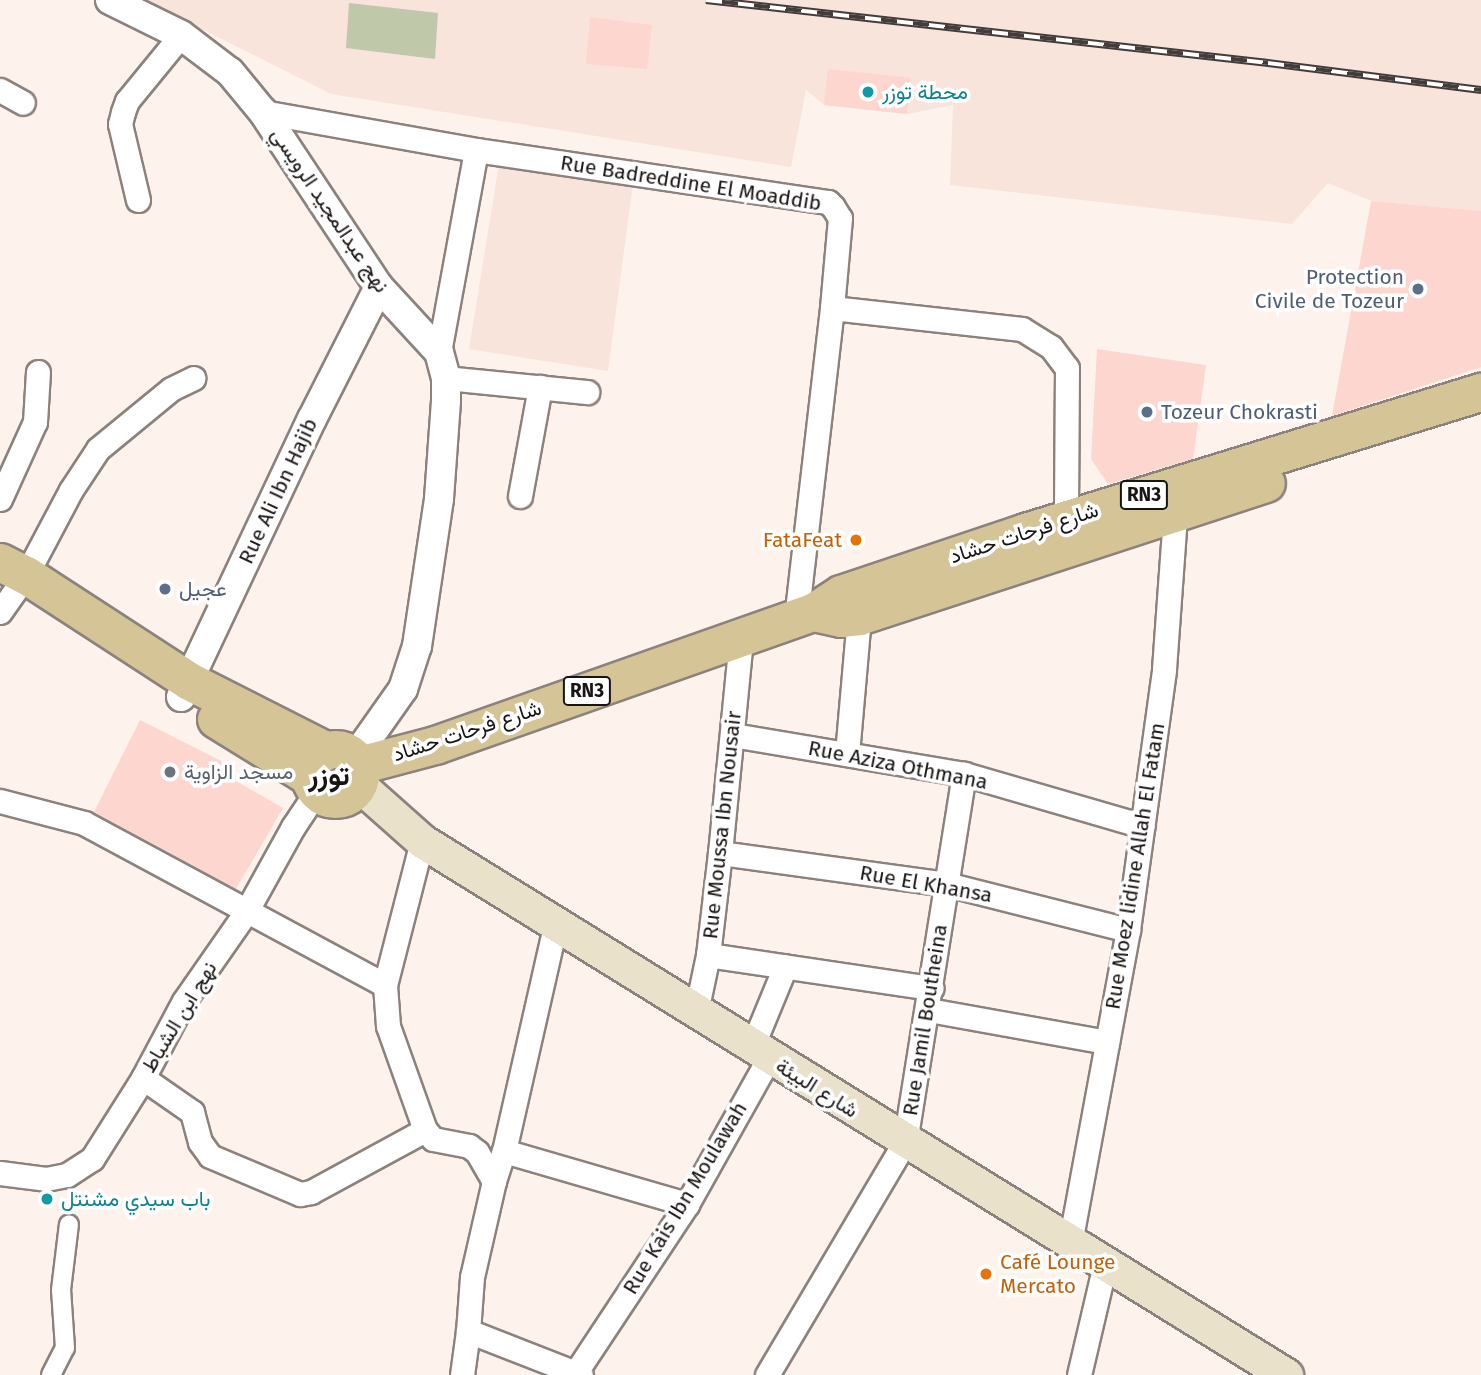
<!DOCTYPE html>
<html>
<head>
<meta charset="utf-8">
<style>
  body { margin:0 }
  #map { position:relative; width:1481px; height:1375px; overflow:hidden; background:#fef2ed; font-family:"Fira Sans",Vazirmatn,sans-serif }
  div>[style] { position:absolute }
  .built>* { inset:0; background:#f8e4db }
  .green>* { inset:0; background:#bfc8a8 }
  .building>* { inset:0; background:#fdd6d0 }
  .roads { filter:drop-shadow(2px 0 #8c827d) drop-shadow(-2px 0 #8c827d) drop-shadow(0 2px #8c827d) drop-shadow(0 -2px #8c827d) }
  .pedestrian>* { height:18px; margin:-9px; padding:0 9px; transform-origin:9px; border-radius:9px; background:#fff }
  .minor>* { height:23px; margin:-11.5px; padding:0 11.5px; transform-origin:11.5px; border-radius:11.5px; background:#fff }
  .tertiary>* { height:28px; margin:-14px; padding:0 14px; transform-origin:14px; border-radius:14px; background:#fff }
  .secondary>* { height:33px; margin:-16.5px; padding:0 16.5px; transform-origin:16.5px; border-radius:16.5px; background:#eae1ca }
  .primary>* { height:37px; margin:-18.5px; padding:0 18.5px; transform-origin:18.5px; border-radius:18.5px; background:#d5c495 }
  .primary>.ring { margin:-18.5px; padding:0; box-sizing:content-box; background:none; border:37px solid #d5c495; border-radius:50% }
  .rail>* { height:8px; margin-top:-4px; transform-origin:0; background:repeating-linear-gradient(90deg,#fff 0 16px,#423d3b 0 32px); box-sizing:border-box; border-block:2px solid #423d3b }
  .dots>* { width:19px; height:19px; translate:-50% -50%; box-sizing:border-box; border:4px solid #fff; border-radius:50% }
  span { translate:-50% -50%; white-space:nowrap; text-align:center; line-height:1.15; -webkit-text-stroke:7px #fff; paint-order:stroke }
  .shield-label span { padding:2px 5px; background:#fff; border:2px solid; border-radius:5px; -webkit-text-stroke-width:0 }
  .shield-label { font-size:19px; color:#181413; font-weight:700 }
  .culture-label { font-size:21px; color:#0d838f }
  .left { translate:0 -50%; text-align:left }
  .street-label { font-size:21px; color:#181413 }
  .service-label { font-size:21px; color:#4e5e75 }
  .right { translate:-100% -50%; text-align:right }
  .food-label { font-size:21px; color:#c56008 }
  .worship-label { font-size:21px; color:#5b616d }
  .district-label { font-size:28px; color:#181413; font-weight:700 }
</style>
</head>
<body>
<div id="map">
  <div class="built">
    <i style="clip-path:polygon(144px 0,1481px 0,1481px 211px,1371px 201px,1328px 183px,1292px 224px,950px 185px,953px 105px,907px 114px,824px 105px,806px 90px,791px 167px,331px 94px)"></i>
    <i style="clip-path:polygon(499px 164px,633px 183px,608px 371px,469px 349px)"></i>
  </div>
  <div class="green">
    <i style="clip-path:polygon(349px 3px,438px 13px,435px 59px,346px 48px)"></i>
  </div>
  <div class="building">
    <i style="clip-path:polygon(590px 17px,652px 25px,647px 69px,586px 64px)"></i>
    <i style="clip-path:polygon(828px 69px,911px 78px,907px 114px,824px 105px)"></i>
    <i style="clip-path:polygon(1371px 201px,1481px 211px,1481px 367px,1332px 416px)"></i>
    <i style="clip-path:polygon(1097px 349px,1206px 365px,1193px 459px,1108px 484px,1091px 459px)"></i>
    <i style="clip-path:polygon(140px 720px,233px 767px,229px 777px,283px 808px,236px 889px,94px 812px)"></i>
  </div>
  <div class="roads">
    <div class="pedestrian">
      <i style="left:51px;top:1375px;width:30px;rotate:-63deg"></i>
      <i style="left:65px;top:1348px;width:58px;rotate:-93.9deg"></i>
      <i style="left:61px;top:1290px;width:66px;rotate:-83.1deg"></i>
    </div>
    <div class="minor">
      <i style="left:0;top:90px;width:26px;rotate:29deg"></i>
      <i style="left:263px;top:112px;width:216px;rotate:10.1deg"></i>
      <i style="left:476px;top:150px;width:356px;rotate:8.4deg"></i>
      <i style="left:828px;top:202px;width:7px;rotate:45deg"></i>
      <i style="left:833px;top:207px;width:13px;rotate:58deg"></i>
      <i style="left:840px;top:218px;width:90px;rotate:95.1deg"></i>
      <i style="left:832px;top:308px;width:312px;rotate:96.6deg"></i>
      <i style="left:138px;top:200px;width:78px;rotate:-103.3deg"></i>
      <i style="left:120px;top:124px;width:12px;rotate:-76deg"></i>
      <i style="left:123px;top:112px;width:12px;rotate:-70deg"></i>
      <i style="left:127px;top:101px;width:85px;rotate:-50.7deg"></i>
      <i style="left:832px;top:308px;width:191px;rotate:6.3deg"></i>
      <i style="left:1022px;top:329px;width:34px;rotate:32deg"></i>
      <i style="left:1051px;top:347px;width:26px;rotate:53deg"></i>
      <i style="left:1067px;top:368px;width:150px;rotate:90.4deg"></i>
      <i style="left:439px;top:352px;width:205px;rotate:-79.6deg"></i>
      <i style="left:446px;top:378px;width:142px;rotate:5.7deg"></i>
      <i style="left:520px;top:496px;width:111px;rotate:-79.6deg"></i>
      <i style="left:0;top:499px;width:85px;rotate:-65.6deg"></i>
      <i style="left:35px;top:422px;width:50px;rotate:-86.6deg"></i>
      <i style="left:0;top:612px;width:45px;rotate:-54.9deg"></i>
      <i style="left:26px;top:575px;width:96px;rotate:-62.1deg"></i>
      <i style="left:71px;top:490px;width:49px;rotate:-56.6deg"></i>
      <i style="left:98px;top:449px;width:94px;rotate:-39.4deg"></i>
      <i style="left:171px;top:389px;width:25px;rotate:-26deg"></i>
      <i style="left:733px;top:735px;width:234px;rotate:9.6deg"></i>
      <i style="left:964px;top:774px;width:186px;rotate:16.2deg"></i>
      <i style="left:847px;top:754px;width:139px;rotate:-85deg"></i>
      <i style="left:0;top:801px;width:87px;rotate:14.7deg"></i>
      <i style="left:84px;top:823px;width:342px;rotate:28.3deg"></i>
      <i style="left:422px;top:841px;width:149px;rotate:104.4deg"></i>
      <i style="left:385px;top:985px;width:41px;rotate:85.8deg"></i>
      <i style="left:388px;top:1026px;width:110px;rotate:70.4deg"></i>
      <i style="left:425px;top:1130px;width:12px;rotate:48deg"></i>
      <i style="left:433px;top:1139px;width:37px;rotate:11deg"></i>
      <i style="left:469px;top:1146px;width:10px;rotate:37deg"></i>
      <i style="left:477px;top:1152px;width:34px;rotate:60deg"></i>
      <i style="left:494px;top:1181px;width:98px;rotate:102.9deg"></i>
      <i style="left:472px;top:1277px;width:54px;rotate:94.2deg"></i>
      <i style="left:468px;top:1331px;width:121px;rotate:21.3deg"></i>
      <i style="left:720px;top:853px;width:228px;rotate:7.8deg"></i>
      <i style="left:946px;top:884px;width:188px;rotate:14.2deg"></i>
      <i style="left:708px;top:955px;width:226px;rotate:8.4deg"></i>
      <i style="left:929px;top:1010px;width:181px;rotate:10.2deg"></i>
      <i style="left:696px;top:1012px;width:58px;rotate:-78.1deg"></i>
      <i style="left:708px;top:955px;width:103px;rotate:-83.3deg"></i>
      <i style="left:720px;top:853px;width:217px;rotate:-84.4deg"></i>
      <i style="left:752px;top:1047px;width:87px;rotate:-67.6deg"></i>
      <i style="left:143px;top:1078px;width:60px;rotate:34.8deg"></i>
      <i style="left:192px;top:1112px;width:31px;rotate:75deg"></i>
      <i style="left:200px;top:1142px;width:17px;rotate:54deg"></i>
      <i style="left:210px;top:1156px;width:98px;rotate:22.9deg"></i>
      <i style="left:300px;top:1194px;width:11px;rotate:-10deg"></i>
      <i style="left:311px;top:1192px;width:130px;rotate:-28.5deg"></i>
      <i style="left:504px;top:1151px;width:191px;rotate:16.2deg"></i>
      <i style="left:0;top:1173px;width:46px;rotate:7.4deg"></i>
      <i style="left:46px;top:1179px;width:21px;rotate:-11deg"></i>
      <i style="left:67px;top:1175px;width:30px;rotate:-33deg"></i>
      <i style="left:92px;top:1159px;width:96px;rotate:-57.8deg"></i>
      <i style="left:143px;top:1078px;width:87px;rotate:-62deg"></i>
      <i style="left:184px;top:1001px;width:108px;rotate:-55.1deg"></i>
      <i style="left:246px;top:912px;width:97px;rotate:-61.1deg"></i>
      <i style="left:293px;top:827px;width:43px;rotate:-56.3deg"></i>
      <i style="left:494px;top:1181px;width:32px;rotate:-72deg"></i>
      <i style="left:504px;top:1151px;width:235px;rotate:-77.2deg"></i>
      <i style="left:1070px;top:1243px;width:318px;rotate:-79.5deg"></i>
      <i style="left:1128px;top:930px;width:263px;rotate:-82.1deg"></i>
      <i style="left:1164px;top:669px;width:166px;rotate:-85.9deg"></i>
      <i style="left:576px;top:1372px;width:201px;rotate:-56.5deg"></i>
      <i style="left:687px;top:1204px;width:167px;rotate:-60.7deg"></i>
      <i style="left:462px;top:1375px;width:44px;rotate:-82.2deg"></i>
      <i style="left:767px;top:1375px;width:271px;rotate:-59.4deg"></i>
      <i style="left:905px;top:1142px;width:373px;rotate:-80.9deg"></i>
      <i style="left:1079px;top:1375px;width:114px;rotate:-76.8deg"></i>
    </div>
    <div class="tertiary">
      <i style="left:110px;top:0;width:79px;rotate:26.2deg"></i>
      <i style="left:181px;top:35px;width:61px;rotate:37.1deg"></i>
      <i style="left:230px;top:72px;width:52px;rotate:50.5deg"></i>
      <i style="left:263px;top:112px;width:210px;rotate:56.5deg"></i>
      <i style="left:379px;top:287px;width:88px;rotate:47.3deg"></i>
      <i style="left:439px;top:352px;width:27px;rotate:75deg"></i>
      <i style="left:446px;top:378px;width:23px;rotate:90deg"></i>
      <i style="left:446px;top:401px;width:98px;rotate:94.1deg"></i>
      <i style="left:439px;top:499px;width:149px;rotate:98.5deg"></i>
      <i style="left:417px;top:646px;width:45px;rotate:108deg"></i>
      <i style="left:403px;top:689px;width:83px;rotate:125.2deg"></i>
      <i style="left:181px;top:697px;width:307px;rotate:-64.8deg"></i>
      <i style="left:312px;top:419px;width:148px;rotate:-63.1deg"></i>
    </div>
    <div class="secondary">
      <i style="left:359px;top:785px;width:84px;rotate:41.6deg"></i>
      <i style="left:422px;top:841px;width:1016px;rotate:31.72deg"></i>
    </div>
    <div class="primary">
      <i style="left:0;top:562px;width:29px;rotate:27deg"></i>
      <i style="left:26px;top:575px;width:194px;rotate:33deg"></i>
      <i style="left:189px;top:681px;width:153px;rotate:26.9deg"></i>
      <i style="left:813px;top:612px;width:29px;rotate:12deg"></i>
      <i style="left:841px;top:618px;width:18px;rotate:-6deg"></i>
      <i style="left:859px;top:616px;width:428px;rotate:-18.1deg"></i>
      <i style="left:216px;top:719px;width:110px;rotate:31.7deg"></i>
      <i class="ring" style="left:310px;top:749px;width:13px;height:13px"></i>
      <i style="left:359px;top:765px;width:79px;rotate:-14.7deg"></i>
      <i style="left:435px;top:745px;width:401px;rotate:-19.4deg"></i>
      <i style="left:813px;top:612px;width:33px;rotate:-33deg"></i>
      <i style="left:841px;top:594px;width:194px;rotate:-18.6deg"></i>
      <i style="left:1025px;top:532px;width:477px;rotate:-17.1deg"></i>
    </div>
  </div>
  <div class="rail">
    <i style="left:706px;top:0;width:566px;rotate:6.4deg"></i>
    <i style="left:1268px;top:63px;width:215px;rotate:7.2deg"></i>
  </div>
  <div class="dots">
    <i style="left:868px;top:92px;background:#0f9aa8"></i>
    <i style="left:1418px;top:289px;background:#5c6f8a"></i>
    <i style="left:1147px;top:412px;background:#5c6f8a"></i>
    <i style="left:856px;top:540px;background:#e8710a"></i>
    <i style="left:165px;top:589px;background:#5c6f8a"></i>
    <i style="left:170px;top:772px;background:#6b7280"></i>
    <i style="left:47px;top:1199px;background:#0f9aa8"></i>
    <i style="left:986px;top:1274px;background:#e8710a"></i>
  </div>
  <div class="shield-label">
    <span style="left:1144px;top:495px">RN3</span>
    <span style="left:587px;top:691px">RN3</span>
  </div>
  <div class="culture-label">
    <span class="left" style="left:882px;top:92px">محطة توزر</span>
    <span class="left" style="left:61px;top:1199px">باب سيدي مشنتل</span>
  </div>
  <div class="street-label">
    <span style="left:691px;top:183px;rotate:9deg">Rue Badreddine El Moaddib</span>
    <span style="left:330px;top:210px;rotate:56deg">نهج عبدالمجيد الرويسي</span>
    <span style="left:278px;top:491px;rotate:-65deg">Rue Ali Ibn Hajib</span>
    <span style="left:1024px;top:533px;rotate:-18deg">شارع فرحات حشاد</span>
    <span style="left:467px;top:731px;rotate:-18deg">شارع فرحات حشاد</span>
    <span style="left:898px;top:765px;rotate:11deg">Rue Aziza Othmana</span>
    <span style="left:722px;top:825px;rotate:-84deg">Rue Moussa Ibn Nousair</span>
    <span style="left:1135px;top:866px;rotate:-81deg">Rue Moez lidine Allah El Fatam</span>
    <span style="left:926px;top:884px;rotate:10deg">Rue El Khansa</span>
    <span style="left:179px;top:1017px;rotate:-59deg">نهج ابن الشباط</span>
    <span style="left:925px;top:1020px;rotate:-81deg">Rue Jamil Boutheina</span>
    <span style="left:817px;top:1088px;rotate:32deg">شارع البيئة</span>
    <span style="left:685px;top:1198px;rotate:-59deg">Rue Kais Ibn Moulawah</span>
  </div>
  <div class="service-label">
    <span class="right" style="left:1404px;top:289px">Protection<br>Civile de Tozeur</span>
    <span class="left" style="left:1161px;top:412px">Tozeur Chokrasti</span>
    <span class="left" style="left:179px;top:589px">عجيل</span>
  </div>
  <div class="food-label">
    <span class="right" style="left:842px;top:540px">FataFeat</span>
    <span class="left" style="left:1000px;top:1274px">Café Lounge<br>Mercato</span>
  </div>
  <div class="worship-label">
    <span class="left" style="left:184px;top:772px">مسجد الزاوية</span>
  </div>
  <div class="district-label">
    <span style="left:329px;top:776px">توزر</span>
  </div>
</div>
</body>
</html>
